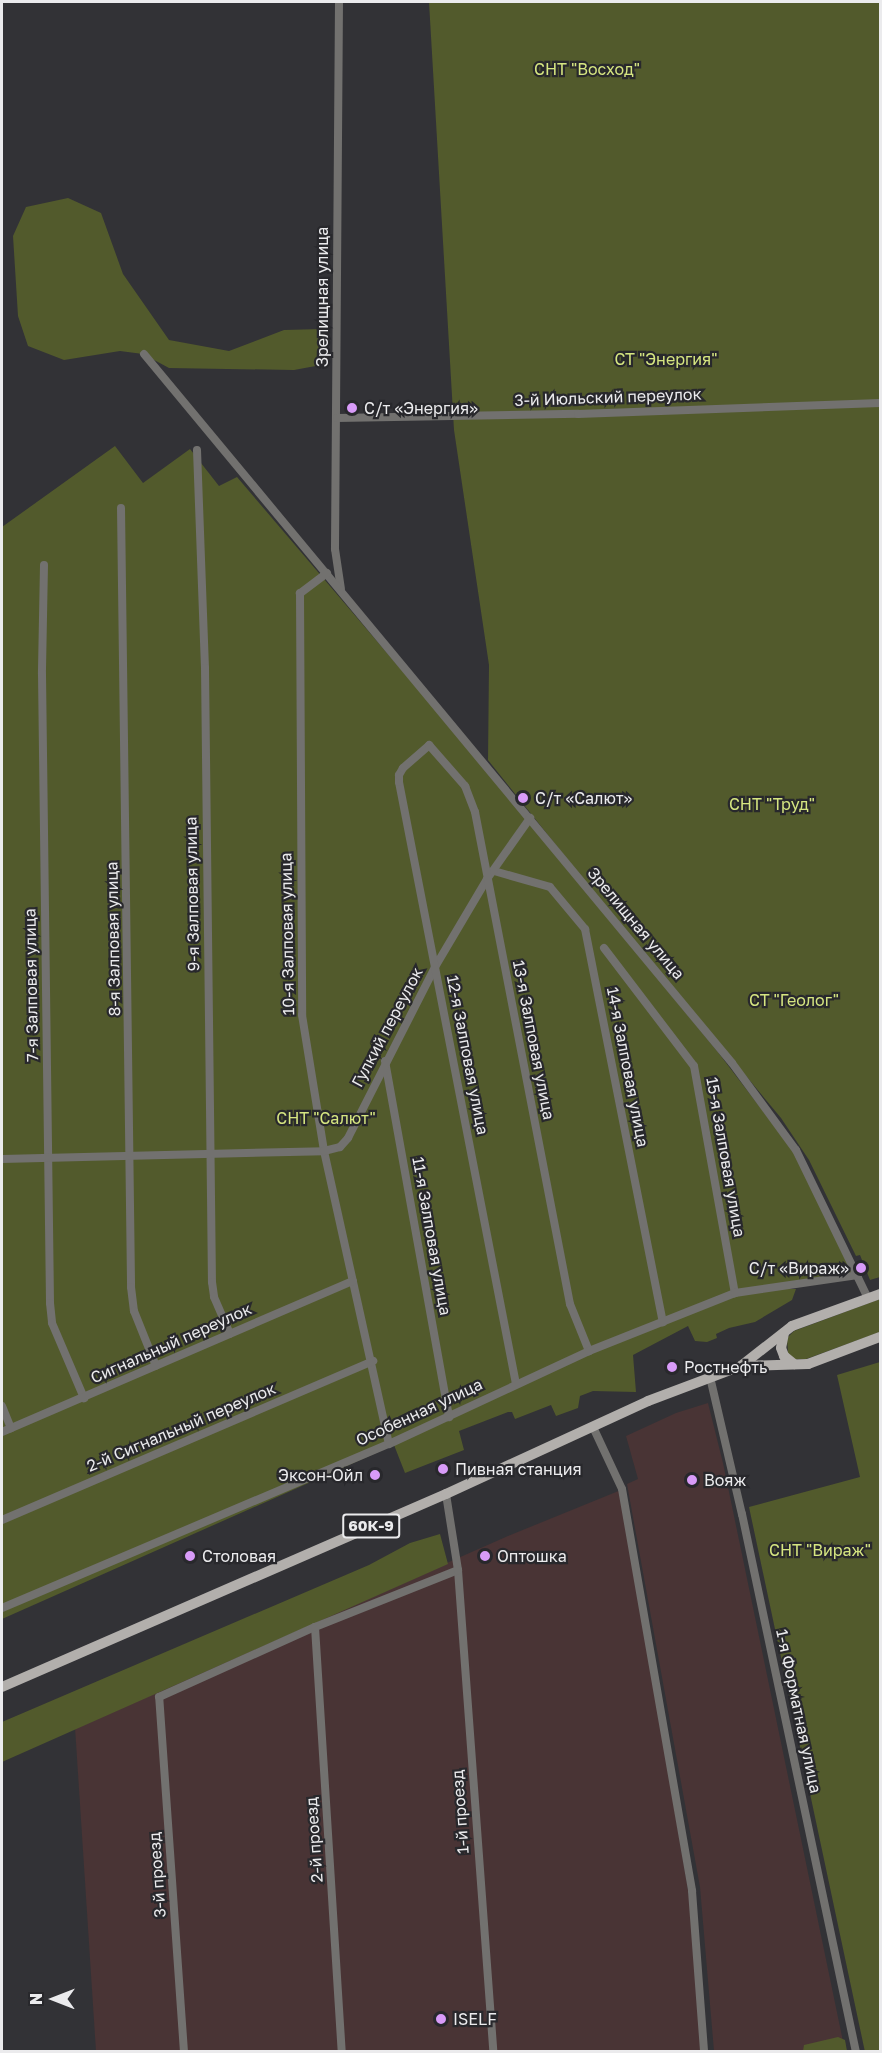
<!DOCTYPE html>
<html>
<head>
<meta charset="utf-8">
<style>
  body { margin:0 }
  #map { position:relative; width:882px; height:2053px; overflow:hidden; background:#323236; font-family:"Golos Text",sans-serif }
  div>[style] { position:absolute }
  .industrial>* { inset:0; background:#493435 }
  .green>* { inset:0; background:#525a2c }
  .minor>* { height:8px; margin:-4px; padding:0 4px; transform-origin:4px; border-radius:4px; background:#72716f }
  .major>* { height:10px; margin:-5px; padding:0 5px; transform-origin:5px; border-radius:5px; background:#b2afac }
  .dots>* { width:16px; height:16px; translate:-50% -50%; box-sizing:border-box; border:3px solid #28282c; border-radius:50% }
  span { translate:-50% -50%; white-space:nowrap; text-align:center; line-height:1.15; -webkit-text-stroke:4.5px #28282c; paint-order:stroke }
  .shield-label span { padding:2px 4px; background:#28282c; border:2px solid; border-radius:4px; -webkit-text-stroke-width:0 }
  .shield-label { font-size:15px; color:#ebebed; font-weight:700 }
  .park-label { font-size:16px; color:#d6e681 }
  .street-label { font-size:16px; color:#ebebed }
  .poi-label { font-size:16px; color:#ebebed }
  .left { translate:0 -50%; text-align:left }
  .right { translate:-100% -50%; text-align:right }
  .frame { position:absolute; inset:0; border:3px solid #ebebed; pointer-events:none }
  .north { position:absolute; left:24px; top:1969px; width:60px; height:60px; -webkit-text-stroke:4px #28282c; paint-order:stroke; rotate:270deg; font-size:16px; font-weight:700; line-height:24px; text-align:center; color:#ebebed }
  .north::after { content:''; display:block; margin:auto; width:21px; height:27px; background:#ebebed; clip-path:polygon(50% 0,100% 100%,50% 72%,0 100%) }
</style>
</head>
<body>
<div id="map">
  <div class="industrial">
    <i style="clip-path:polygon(708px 1403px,723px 1463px,845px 2051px,714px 2051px,700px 1887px,627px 1484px,638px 1479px,626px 1436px,676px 1413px)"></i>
    <i style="clip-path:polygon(621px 1490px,690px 1902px,702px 2051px,96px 2051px,75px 1727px,508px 1536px)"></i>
  </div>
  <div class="green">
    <i style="clip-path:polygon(429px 2px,880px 2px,880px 1277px,870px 1280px,860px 1255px,856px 1256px,809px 1160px,781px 1118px,612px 915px,488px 760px,489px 665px,454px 430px)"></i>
    <i style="clip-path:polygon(68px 198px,101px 213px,123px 274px,169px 340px,229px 351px,284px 330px,323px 329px,321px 365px,294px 370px,169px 368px,143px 354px,120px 351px,64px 360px,28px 346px,18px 316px,13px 236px,26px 207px)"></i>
    <i style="clip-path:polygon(115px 446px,143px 483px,190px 449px,219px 486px,237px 477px,485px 768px,717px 1051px,801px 1161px,855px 1277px,784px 1289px,796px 1289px,792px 1300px,755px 1322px,729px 1328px,716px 1334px,717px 1338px,707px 1342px,695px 1341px,688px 1326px,633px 1355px,636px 1392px,593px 1391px,580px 1396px,578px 1408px,556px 1416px,551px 1405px,515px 1419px,512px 1412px,508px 1412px,459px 1431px,464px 1450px,405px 1473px,394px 1445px,2px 1619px,2px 527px)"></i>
    <i style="clip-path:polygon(880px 1299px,880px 1332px,806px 1359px,795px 1359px,788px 1353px,787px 1338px,794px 1331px)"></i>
    <i style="clip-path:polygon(880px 1362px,880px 2051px,865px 2052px,749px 1507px,860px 1477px,837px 1375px)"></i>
    <i style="clip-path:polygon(440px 1534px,448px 1564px,2px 1762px,2px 1722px,369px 1565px,410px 1543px)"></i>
    <i style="clip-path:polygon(838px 2037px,845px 2040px,847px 2051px,803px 2051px,804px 2045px)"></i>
  </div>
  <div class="minor">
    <i style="left:339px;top:2px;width:547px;rotate:90.42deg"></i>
    <i style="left:335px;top:549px;width:40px;rotate:81.5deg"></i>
    <i style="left:144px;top:354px;width:921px;rotate:50.33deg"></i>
    <i style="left:732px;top:1063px;width:108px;rotate:53.7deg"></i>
    <i style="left:796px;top:1150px;width:165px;rotate:64.1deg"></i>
    <i style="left:337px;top:418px;width:241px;rotate:-1deg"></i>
    <i style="left:578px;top:414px;width:302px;rotate:-2.1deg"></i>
    <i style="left:197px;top:450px;width:218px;rotate:87.9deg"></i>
    <i style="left:205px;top:668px;width:614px;rotate:89.35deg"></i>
    <i style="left:212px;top:1282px;width:15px;rotate:82deg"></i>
    <i style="left:214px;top:1297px;width:40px;rotate:66.6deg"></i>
    <i style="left:121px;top:508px;width:779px;rotate:89.26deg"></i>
    <i style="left:131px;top:1287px;width:24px;rotate:83deg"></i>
    <i style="left:134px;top:1311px;width:59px;rotate:68.2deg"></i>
    <i style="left:44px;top:565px;width:109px;rotate:91.1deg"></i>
    <i style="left:42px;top:674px;width:629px;rotate:89.27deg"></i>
    <i style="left:50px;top:1303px;width:20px;rotate:84deg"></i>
    <i style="left:52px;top:1323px;width:82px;rotate:66.9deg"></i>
    <i style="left:327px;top:573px;width:34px;rotate:143deg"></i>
    <i style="left:300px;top:593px;width:422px;rotate:89.7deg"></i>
    <i style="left:302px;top:1015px;width:138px;rotate:80.8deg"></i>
    <i style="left:324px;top:1151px;width:300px;rotate:77.5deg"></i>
    <i style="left:494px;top:871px;width:58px;rotate:15.9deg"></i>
    <i style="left:550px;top:887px;width:55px;rotate:50.2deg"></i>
    <i style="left:585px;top:929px;width:401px;rotate:78.8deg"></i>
    <i style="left:604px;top:948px;width:148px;rotate:52.7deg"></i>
    <i style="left:694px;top:1066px;width:231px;rotate:79.8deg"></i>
    <i style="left:385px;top:1061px;width:362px;rotate:79.8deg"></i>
    <i style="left:2px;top:1159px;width:322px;rotate:-1.4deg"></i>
    <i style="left:324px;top:1151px;width:16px;rotate:-14deg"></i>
    <i style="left:340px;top:1147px;width:12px;rotate:-48deg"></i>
    <i style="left:348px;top:1138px;width:192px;rotate:-63deg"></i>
    <i style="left:435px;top:967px;width:102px;rotate:-59.4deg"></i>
    <i style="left:487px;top:879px;width:75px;rotate:-54.8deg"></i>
    <i style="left:710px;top:1377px;width:141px;rotate:76.9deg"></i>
    <i style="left:742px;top:1514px;width:550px;rotate:78.04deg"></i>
    <i style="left:516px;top:1384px;width:613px;rotate:-101deg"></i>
    <i style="left:399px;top:782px;width:7px;rotate:-90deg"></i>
    <i style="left:399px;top:775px;width:8px;rotate:-60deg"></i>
    <i style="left:403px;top:768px;width:35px;rotate:-41deg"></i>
    <i style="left:429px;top:745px;width:55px;rotate:48.7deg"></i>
    <i style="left:465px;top:786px;width:28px;rotate:69deg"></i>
    <i style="left:475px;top:812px;width:501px;rotate:79.07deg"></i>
    <i style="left:570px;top:1304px;width:51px;rotate:68deg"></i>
    <i style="left:2px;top:1406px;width:24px;rotate:68deg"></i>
    <i style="left:593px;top:1427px;width:68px;rotate:64.9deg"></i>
    <i style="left:622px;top:1489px;width:408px;rotate:80.1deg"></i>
    <i style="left:692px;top:1891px;width:161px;rotate:85.7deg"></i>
    <i style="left:2px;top:1432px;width:382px;rotate:-23.3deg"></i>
    <i style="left:2px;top:1520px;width:404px;rotate:-23.2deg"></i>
    <i style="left:458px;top:1570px;width:483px;rotate:85.8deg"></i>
    <i style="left:2px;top:1608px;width:420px;rotate:-23deg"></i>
    <i style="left:389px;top:1444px;width:221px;rotate:-24.9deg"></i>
    <i style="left:589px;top:1351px;width:157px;rotate:-21.7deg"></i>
    <i style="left:735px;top:1293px;width:124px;rotate:-8.3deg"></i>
    <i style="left:315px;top:1627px;width:426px;rotate:86.4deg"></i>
    <i style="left:184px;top:2052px;width:356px;rotate:-94deg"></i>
    <i style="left:159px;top:1697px;width:171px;rotate:-24.2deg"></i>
    <i style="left:315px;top:1627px;width:154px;rotate:-21.7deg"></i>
    <i style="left:458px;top:1570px;width:77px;rotate:-99deg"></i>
  </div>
  <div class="major">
    <i style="left:784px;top:1333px;width:15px;rotate:101deg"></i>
    <i style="left:781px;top:1348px;width:9px;rotate:69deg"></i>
    <i style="left:784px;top:1356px;width:13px;rotate:39deg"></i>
    <i style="left:742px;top:1366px;width:66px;rotate:-1.7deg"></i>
    <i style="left:808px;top:1364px;width:77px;rotate:-20.6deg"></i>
    <i style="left:2px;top:1687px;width:484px;rotate:-23.5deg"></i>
    <i style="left:446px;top:1494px;width:222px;rotate:-24.7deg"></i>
    <i style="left:648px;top:1401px;width:99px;rotate:-20.6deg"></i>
    <i style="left:741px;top:1366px;width:65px;rotate:-38.1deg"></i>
    <i style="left:792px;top:1326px;width:94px;rotate:-20deg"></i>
  </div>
  <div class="dots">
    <i style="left:352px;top:408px;background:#d89bf8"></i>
    <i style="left:523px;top:798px;background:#d89bf8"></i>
    <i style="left:861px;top:1268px;background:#d89bf8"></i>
    <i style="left:672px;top:1367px;background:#d89bf8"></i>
    <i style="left:443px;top:1469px;background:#d89bf8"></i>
    <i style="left:375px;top:1475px;background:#d89bf8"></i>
    <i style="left:692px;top:1480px;background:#d89bf8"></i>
    <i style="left:190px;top:1556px;background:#d89bf8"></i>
    <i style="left:485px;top:1556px;background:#d89bf8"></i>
    <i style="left:441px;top:2019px;background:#d89bf8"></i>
  </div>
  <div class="shield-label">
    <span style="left:371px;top:1526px">60К-9</span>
  </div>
  <div class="park-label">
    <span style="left:587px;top:69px">СНТ "Восход"</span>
    <span style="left:666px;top:359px">СТ "Энергия"</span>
    <span style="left:772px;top:804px">СНТ "Труд"</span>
    <span style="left:794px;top:1000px">СТ "Геолог"</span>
    <span style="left:326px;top:1118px">СНТ "Салют"</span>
    <span style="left:820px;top:1550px">СНТ "Вираж"</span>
  </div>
  <div class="street-label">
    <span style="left:322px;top:297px;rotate:-90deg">Зрелищная улица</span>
    <span style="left:608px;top:397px;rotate:-2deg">3-й Июльский переулок</span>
    <span style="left:192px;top:894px;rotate:-91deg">9-я Залповая улица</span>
    <span style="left:636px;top:923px;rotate:50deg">Зрелищная улица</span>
    <span style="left:287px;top:934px;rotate:-91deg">10-я Залповая улица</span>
    <span style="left:113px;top:939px;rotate:-91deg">8-я Залповая улица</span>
    <span style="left:31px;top:985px;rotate:-91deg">7-я Залповая улица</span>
    <span style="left:387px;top:1027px;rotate:-62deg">Гулкий переулок</span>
    <span style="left:534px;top:1040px;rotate:79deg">13-я Залповая улица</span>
    <span style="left:468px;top:1055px;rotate:79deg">12-я Залповая улица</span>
    <span style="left:628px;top:1067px;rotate:79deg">14-я Залповая улица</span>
    <span style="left:726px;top:1157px;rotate:80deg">15-я Залповая улица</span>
    <span style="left:432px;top:1236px;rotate:80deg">11-я Залповая улица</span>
    <span style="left:171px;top:1343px;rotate:-24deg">Сигнальный переулок</span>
    <span style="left:419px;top:1412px;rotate:-25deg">Особенная улица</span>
    <span style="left:181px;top:1427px;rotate:-23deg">2-й Сигнальный переулок</span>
    <span style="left:799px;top:1711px;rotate:78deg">1-я Форматная улица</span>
    <span style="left:460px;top:1812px;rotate:-94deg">1-й проезд</span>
    <span style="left:314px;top:1840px;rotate:-94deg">2-й проезд</span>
    <span style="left:157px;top:1875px;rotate:-94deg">3-й проезд</span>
  </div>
  <div class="poi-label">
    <span class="left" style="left:364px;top:408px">С/т «Энергия»</span>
    <span class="left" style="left:535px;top:798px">С/т «Салют»</span>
    <span class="right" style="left:849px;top:1268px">С/т «Вираж»</span>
    <span class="left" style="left:684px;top:1367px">Ростнефть</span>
    <span class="left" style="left:455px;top:1469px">Пивная станция</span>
    <span class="right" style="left:363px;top:1475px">Эксон-Ойл</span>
    <span class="left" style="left:704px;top:1480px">Вояж</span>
    <span class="left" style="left:202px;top:1556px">Столовая</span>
    <span class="left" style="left:497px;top:1556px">Оптошка</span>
    <span class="left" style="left:453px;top:2019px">ISELF</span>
  </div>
  <div class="frame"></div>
  <div class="north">N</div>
</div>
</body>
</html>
